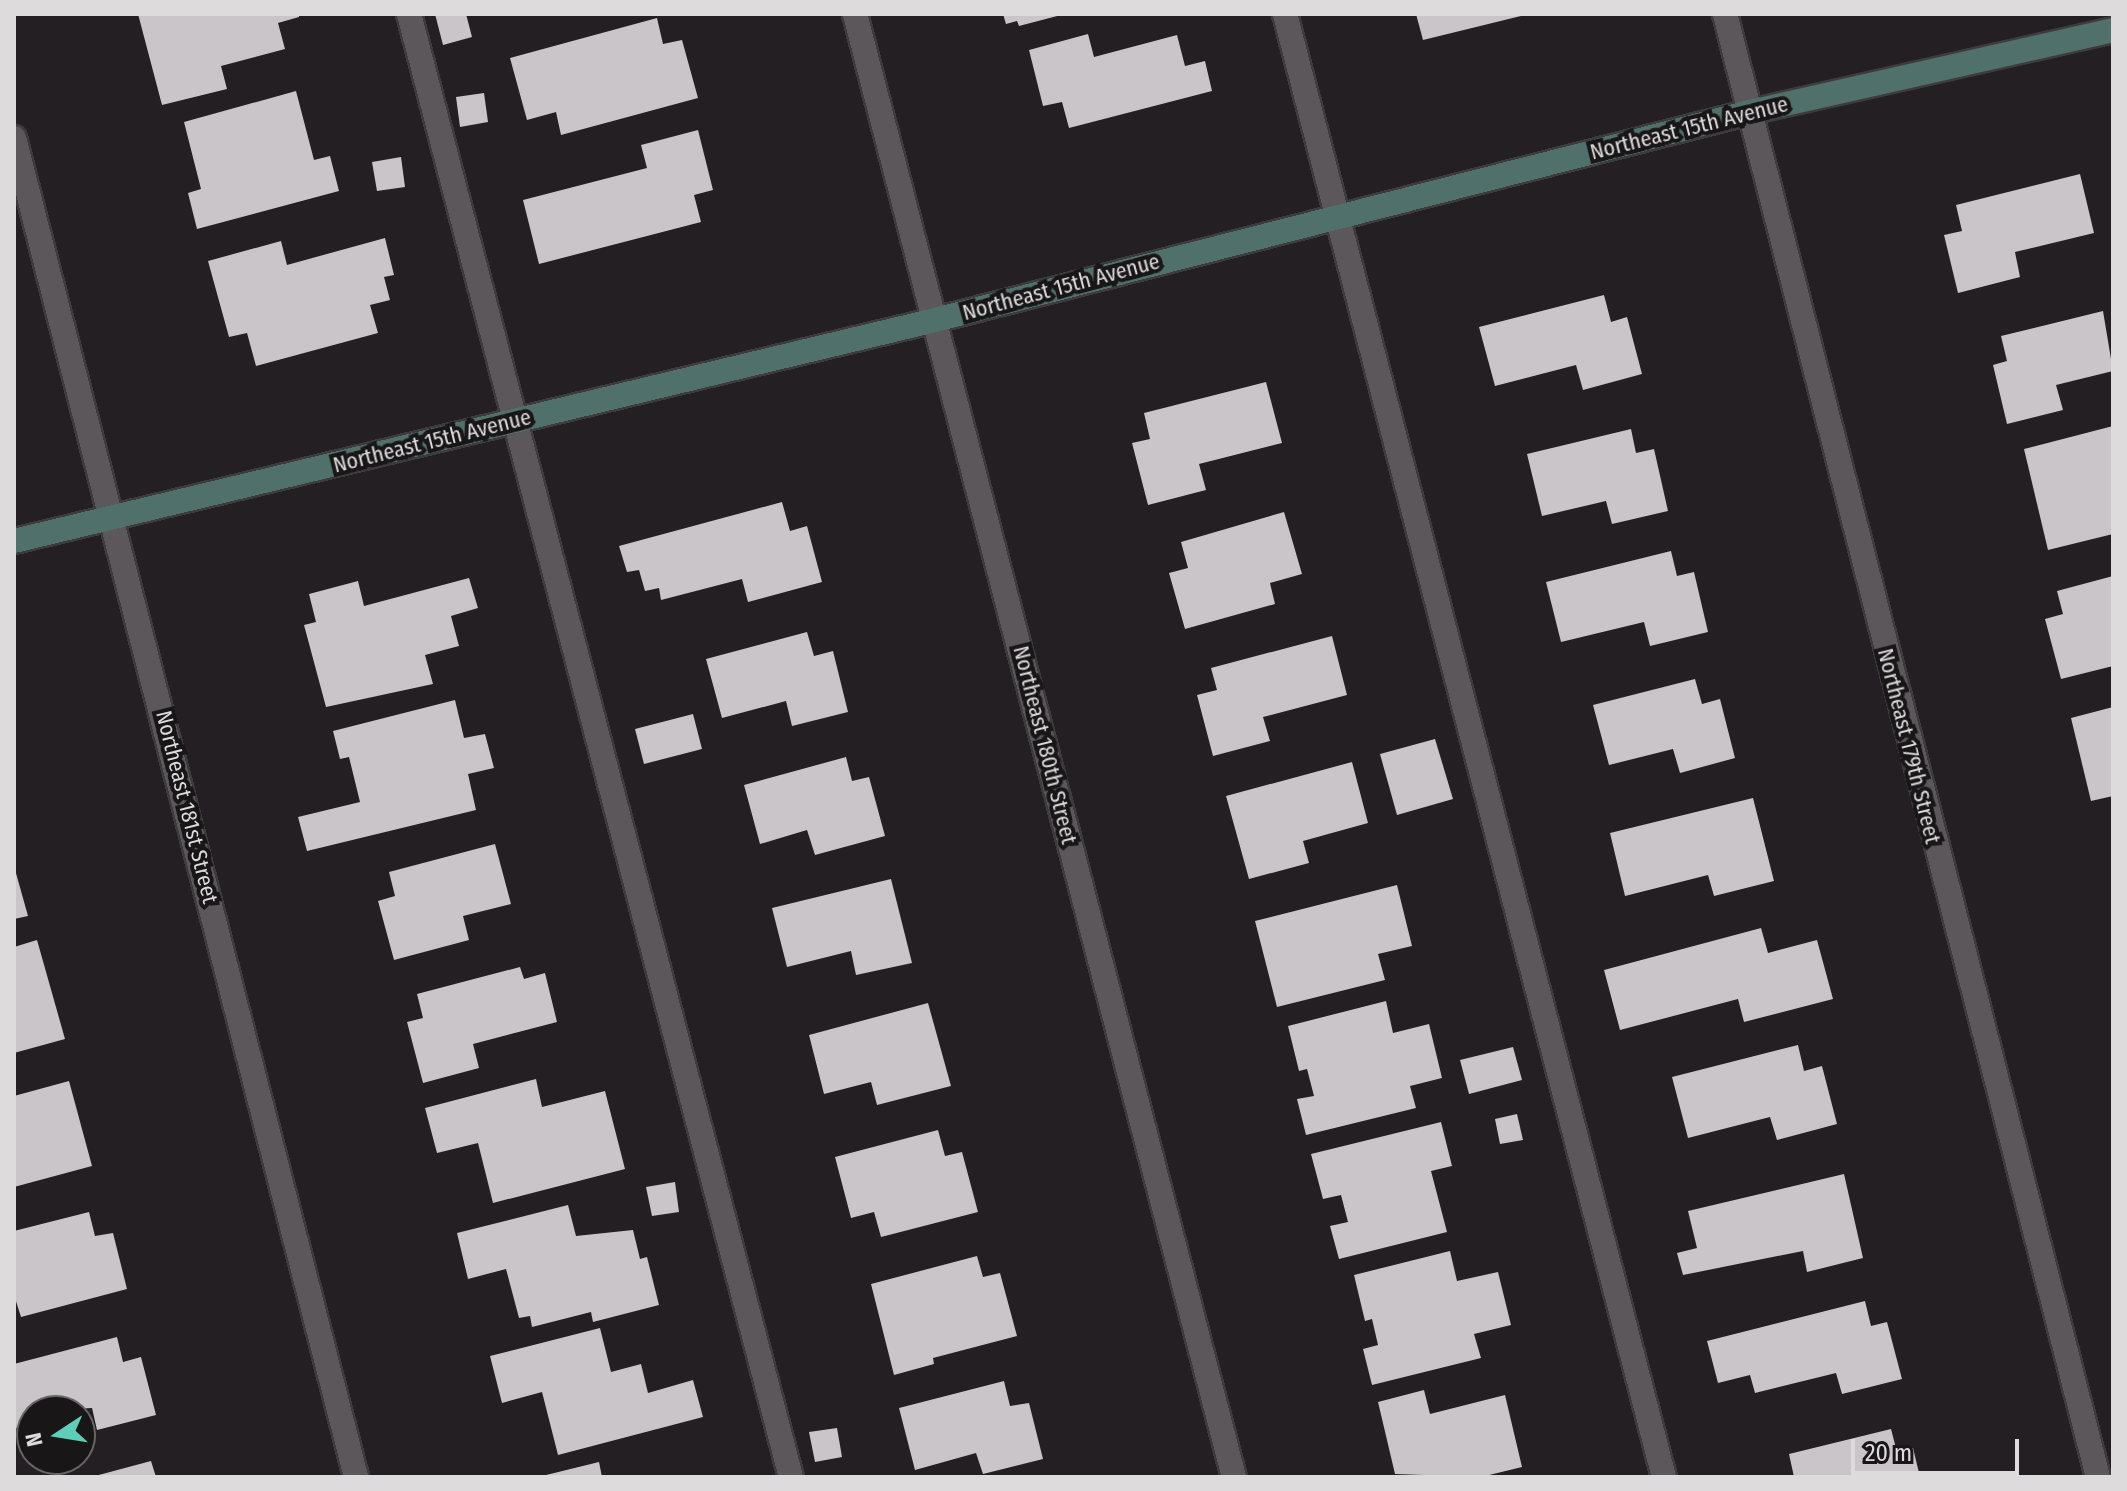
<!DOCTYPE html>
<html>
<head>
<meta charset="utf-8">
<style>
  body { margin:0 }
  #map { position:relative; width:2127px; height:1491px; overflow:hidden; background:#231f22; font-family:"Fira Sans Condensed",sans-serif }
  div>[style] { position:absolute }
  .building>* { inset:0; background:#cac5c9 }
  .roads { filter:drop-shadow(2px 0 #3e3b3d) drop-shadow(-2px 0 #3e3b3d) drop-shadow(0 2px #3e3b3d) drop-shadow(0 -2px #3e3b3d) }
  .lane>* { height:24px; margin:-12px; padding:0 12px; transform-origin:12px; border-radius:12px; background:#5b575a }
  .street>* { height:24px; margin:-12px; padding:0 12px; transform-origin:12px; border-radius:12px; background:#5b575a }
  .secondary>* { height:24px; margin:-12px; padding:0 12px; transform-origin:12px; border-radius:12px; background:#50706b }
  span { translate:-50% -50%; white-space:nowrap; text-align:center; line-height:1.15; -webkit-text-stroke:8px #191618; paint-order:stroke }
  .street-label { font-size:22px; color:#dddbdc }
  .frame { position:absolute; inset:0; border:16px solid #dddbdc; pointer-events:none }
  .north { position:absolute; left:16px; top:1395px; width:80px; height:80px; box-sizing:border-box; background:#191618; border:2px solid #676566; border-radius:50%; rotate:258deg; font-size:22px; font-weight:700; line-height:32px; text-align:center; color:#dddbdc }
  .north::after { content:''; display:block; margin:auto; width:28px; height:36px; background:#5eceb8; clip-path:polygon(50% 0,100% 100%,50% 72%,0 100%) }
  .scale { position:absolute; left:1851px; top:1439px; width:168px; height:36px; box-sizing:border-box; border:4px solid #dddbdc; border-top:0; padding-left:10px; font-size:24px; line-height:28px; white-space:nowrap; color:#dddbdc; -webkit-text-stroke:6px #191618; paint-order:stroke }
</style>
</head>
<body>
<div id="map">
  <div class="building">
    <i style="clip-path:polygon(138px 14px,299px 14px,299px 17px,278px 23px,285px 49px,221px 66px,227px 89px,162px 105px)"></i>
    <i style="clip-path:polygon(435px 14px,466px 14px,472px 37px,443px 45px)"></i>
    <i style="clip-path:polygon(1003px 14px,1061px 14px,1061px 15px,1019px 26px,1017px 21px,1006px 24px)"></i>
    <i style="clip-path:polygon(1416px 14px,1525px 14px,1525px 15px,1423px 40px)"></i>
    <i style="clip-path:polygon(657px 18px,663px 44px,682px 40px,698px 98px,561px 135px,556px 112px,527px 120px,510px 58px)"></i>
    <i style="clip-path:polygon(1088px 34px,1094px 57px,1177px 35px,1185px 66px,1205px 61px,1212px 91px,1069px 128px,1062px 102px,1043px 106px,1029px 50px)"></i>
    <i style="clip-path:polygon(296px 91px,314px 160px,330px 156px,339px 191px,197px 229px,188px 193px,201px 189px,184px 122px)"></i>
    <i style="clip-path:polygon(484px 93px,488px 122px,460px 127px,456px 97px)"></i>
    <i style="clip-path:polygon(698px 130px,713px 190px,694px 195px,701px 222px,539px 264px,523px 200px,647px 168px,641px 145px)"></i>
    <i style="clip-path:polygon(401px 157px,405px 187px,377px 191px,372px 162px)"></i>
    <i style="clip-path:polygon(2080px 174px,2094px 233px,2015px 252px,2020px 277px,1958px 293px,1944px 235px,1962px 231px,1956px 205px)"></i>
    <i style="clip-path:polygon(385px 238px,394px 275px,384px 277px,390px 300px,370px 305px,378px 333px,256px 366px,247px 333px,229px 337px,208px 261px,281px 241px,287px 265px)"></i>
    <i style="clip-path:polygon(1604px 295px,1611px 322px,1627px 317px,1642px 374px,1583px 390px,1576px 365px,1495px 386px,1479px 327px)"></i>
    <i style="clip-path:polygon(2103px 311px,2113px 371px,2056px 385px,2063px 410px,2007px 424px,1993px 365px,2007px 361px,2001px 336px)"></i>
    <i style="clip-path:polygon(1266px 382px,1282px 443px,1199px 464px,1206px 490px,1148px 505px,1132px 443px,1150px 439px,1144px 413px)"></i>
    <i style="clip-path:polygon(2113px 426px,2113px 534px,2048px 550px,2024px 449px)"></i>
    <i style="clip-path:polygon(1631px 429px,1636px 453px,1654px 449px,1668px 511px,1612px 524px,1606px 501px,1542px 516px,1527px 454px)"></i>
    <i style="clip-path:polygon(782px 502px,790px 531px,807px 526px,822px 582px,748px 602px,742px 579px,661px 600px,659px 588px,645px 591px,639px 570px,627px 572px,619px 546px)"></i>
    <i style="clip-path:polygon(1284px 512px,1302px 574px,1270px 583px,1275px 604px,1185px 629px,1169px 573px,1188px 568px,1181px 542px)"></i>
    <i style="clip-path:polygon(1671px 551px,1677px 576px,1694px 572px,1708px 632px,1650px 646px,1644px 622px,1561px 642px,1546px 582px)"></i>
    <i style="clip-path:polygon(2113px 576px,2113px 666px,2061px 679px,2045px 619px,2063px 614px,2057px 591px)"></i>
    <i style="clip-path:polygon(469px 578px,478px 608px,451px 616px,459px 646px,425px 655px,433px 684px,326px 707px,304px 625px,316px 622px,309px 594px,358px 581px,364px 606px)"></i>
    <i style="clip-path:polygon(807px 632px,814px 656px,833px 651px,848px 712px,792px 726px,786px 701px,722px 718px,706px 659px)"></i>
    <i style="clip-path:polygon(1332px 636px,1347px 695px,1263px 717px,1270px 741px,1213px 756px,1197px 695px,1217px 690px,1211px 668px)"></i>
    <i style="clip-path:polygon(1695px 679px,1702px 704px,1720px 699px,1735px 758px,1680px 773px,1673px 749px,1609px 765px,1593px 705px)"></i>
    <i style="clip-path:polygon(455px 700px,464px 738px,485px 734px,494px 768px,468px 774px,476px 810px,307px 851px,298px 817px,360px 802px,349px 757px,340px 759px,333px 731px)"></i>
    <i style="clip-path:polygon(2113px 707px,2113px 796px,2091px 801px,2071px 718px)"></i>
    <i style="clip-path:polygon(693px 714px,702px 749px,644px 764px,635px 729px)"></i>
    <i style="clip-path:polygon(1435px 739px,1453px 799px,1397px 815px,1380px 754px)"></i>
    <i style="clip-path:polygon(846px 757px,852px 781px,869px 777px,885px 836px,815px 855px,807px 830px,760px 844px,744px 785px)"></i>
    <i style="clip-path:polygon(1352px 762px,1368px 823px,1303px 841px,1309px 863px,1249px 879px,1226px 796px)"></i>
    <i style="clip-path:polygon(1753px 798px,1774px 881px,1714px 896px,1708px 875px,1625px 896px,1610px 833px)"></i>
    <i style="clip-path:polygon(495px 844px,511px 904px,463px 916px,469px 940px,394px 960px,378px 901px,395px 896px,389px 872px)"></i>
    <i style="clip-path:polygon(14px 866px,28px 916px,14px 919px)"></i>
    <i style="clip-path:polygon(891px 879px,912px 963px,856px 975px,851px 951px,787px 967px,772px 908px)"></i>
    <i style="clip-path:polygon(1397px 885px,1412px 946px,1378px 954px,1385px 980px,1277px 1007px,1255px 921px)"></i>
    <i style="clip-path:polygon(1761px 928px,1768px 953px,1817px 940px,1833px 999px,1744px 1022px,1738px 999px,1620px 1030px,1604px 970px)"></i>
    <i style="clip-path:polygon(37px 940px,65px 1039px,14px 1053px,14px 947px)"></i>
    <i style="clip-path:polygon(520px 967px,524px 979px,545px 973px,557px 1022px,473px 1044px,479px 1068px,423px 1083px,407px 1022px,423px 1018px,417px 994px)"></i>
    <i style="clip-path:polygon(1386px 1001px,1393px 1033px,1429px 1024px,1442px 1078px,1410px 1086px,1416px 1108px,1306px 1135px,1297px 1099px,1314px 1096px,1307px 1069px,1299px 1071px,1288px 1026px)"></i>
    <i style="clip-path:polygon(928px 1003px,951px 1086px,877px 1105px,871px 1082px,824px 1094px,809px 1035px)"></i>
    <i style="clip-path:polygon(1798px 1045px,1804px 1071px,1822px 1066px,1837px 1124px,1777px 1140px,1770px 1117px,1688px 1138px,1672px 1077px)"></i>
    <i style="clip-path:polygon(1513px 1047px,1522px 1080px,1469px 1094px,1460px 1060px)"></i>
    <i style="clip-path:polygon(536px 1079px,542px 1107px,605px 1091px,625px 1169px,493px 1203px,478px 1143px,437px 1153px,425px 1108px)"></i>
    <i style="clip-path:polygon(69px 1081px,92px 1166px,14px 1187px,14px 1096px)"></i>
    <i style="clip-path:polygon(1517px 1114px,1523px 1140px,1500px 1144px,1495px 1119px)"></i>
    <i style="clip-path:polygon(1441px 1122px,1452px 1166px,1431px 1171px,1447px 1232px,1339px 1259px,1330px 1226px,1348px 1222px,1341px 1195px,1323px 1199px,1311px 1154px)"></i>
    <i style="clip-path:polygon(938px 1130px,945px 1156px,962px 1152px,978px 1212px,881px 1237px,874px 1212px,851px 1218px,835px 1157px)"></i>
    <i style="clip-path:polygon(1844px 1174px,1863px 1258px,1807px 1272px,1803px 1251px,1683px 1275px,1677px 1253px,1697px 1248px,1688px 1211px)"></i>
    <i style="clip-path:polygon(675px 1182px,679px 1212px,652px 1216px,646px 1187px)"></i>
    <i style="clip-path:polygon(568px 1205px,576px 1236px,633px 1230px,640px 1259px,647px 1257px,659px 1305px,593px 1322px,591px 1312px,532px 1327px,530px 1316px,519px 1318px,506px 1269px,468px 1279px,457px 1233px)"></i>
    <i style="clip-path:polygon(89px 1212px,95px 1236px,113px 1233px,127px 1289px,21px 1317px,14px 1295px,14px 1231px)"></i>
    <i style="clip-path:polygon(1450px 1251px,1457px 1281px,1498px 1272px,1511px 1325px,1474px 1334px,1481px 1358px,1372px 1385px,1363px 1349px,1378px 1345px,1372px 1319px,1365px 1321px,1354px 1275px)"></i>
    <i style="clip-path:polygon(977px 1256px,983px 1277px,1000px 1273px,1017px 1336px,933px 1358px,934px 1364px,894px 1375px,871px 1284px)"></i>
    <i style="clip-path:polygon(1865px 1301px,1871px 1326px,1887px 1322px,1902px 1379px,1842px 1394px,1836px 1373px,1755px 1393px,1750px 1375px,1718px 1383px,1707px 1341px)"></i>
    <i style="clip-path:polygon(600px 1328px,611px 1372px,641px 1364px,648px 1393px,693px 1380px,703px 1417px,558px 1455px,542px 1392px,502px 1403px,490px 1356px)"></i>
    <i style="clip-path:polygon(117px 1337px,123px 1362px,141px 1357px,156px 1415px,97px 1430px,92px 1408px,32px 1411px,32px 1424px,14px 1429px,14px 1364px)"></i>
    <i style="clip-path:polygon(1004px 1381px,1010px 1406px,1029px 1403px,1043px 1459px,983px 1474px,976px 1453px,915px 1470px,899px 1408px)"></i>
    <i style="clip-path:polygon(1424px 1390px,1430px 1414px,1505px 1395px,1522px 1467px,1481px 1477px,1395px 1474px,1378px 1402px)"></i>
    <i style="clip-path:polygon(837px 1428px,842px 1457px,815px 1462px,809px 1432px)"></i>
    <i style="clip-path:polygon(1891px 1429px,1897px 1452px,1913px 1448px,1920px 1477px,1794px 1477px,1789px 1454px)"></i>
    <i style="clip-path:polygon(151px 1461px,156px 1477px,95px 1477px,95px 1476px)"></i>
    <i style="clip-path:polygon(599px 1462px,602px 1477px,542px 1477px,542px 1476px)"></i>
  </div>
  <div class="roads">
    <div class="lane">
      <i style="left:409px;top:14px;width:1512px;rotate:75.37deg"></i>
      <i style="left:1285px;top:14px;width:1511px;rotate:75.48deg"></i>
    </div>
    <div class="street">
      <i style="left:855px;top:14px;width:1511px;rotate:75.48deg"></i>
      <i style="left:1725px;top:14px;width:1510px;rotate:75.7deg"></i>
      <i style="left:14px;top:138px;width:1382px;rotate:75.67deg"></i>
    </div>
    <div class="secondary">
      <i style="left:14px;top:541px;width:947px;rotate:-13.49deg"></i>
      <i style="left:935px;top:320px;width:841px;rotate:-14.32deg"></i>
      <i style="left:1750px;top:112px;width:372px;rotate:-12.7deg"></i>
    </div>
  </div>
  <div class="street-label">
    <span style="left:1689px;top:128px;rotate:-14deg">Northeast 15th Avenue</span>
    <span style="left:1061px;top:287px;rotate:-15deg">Northeast 15th Avenue</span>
    <span style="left:432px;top:441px;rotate:-14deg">Northeast 15th Avenue</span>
    <span style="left:1045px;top:745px;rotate:76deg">Northeast 180th Street</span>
    <span style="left:1909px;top:746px;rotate:76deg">Northeast 179th Street</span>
    <span style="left:187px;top:807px;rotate:76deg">Northeast 181st Street</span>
  </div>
  <div class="frame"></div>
  <div class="north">N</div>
  <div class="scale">20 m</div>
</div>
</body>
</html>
